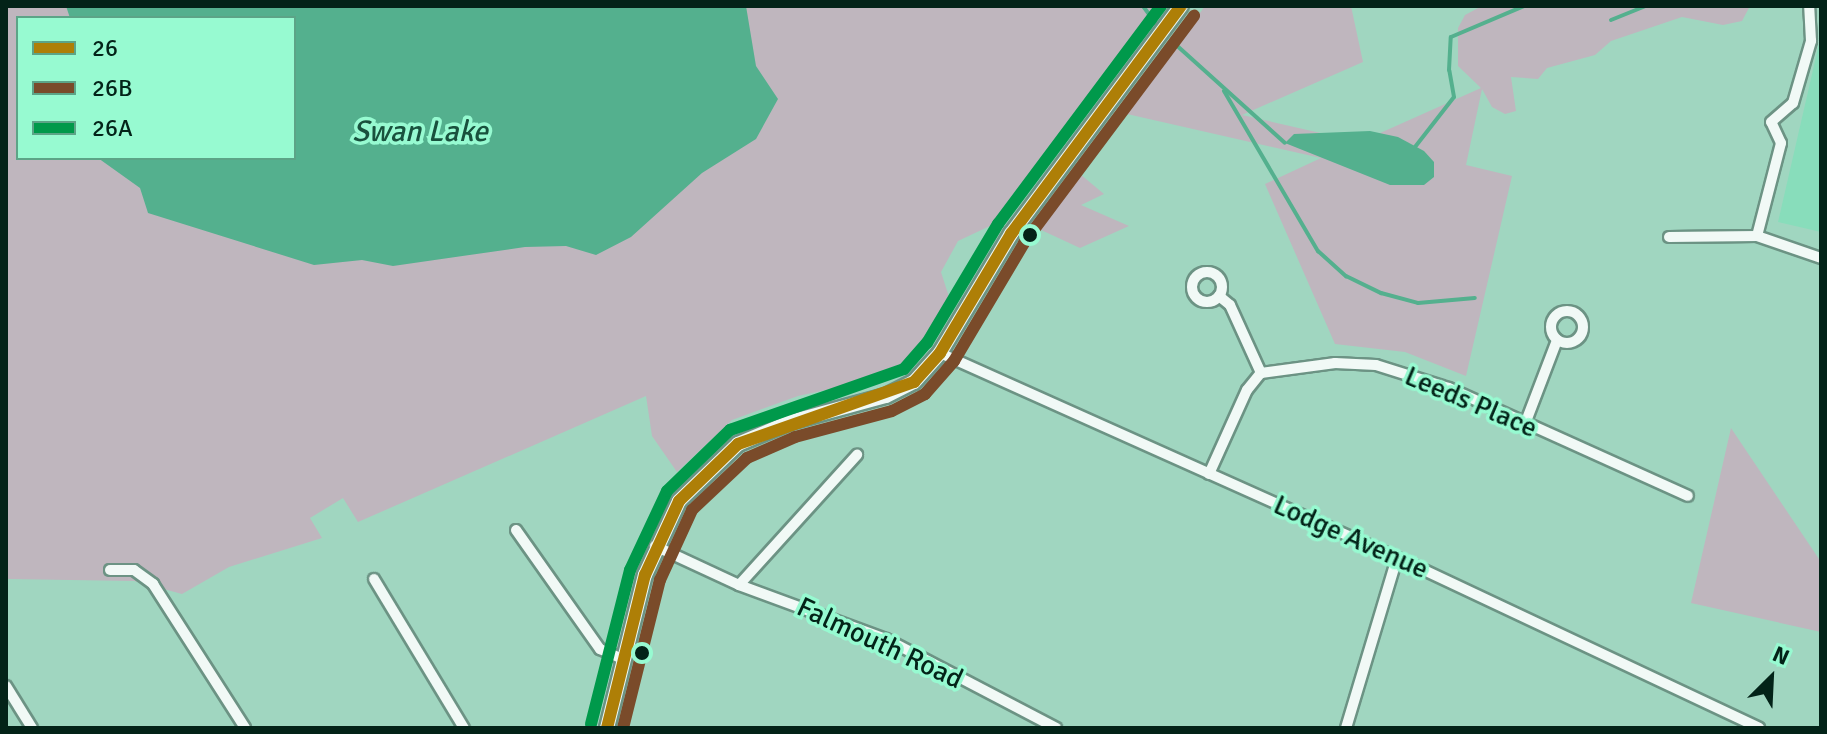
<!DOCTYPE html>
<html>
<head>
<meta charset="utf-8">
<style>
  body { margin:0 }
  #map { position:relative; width:1827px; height:734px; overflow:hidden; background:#a0d6c0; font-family:Signika,sans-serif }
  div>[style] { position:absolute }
  .built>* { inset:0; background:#8db }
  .green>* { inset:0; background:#bfb6be }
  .water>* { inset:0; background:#54b08e }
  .stream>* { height:4px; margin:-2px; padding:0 2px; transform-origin:2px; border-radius:2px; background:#54b08e }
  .roads { filter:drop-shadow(2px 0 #6c9384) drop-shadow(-2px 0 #6c9384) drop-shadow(0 2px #6c9384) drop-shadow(0 -2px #6c9384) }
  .street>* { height:10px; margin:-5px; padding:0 5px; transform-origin:5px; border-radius:5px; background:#f1f9f6 }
  .street>.ring { margin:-5px; padding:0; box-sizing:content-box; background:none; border:10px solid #f1f9f6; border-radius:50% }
  .secondary>* { height:14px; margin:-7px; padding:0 7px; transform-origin:7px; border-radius:7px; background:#f1f9f6 }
  .bus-1>* { height:12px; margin:-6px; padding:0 6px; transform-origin:6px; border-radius:6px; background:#ae7f07 }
  .bus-2>* { height:12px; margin:-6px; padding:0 6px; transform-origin:6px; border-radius:6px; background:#7a4b2a }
  .bus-3>* { height:12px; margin:-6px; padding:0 6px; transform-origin:6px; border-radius:6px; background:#00994b }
  .dots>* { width:22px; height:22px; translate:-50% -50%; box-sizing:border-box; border:4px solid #97fad1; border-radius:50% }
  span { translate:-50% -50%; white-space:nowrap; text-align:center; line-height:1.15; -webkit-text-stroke:7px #97fad1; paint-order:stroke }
  .street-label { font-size:28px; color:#032318 }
  .water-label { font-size:30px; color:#19513d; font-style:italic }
  .frame { position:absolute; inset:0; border:8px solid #032318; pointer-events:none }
  .legend { position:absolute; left:16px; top:16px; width:280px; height:144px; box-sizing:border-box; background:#97fad1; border:2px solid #5ca487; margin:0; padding:10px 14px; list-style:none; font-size:24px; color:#032318 }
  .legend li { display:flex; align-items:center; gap:16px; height:40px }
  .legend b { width:40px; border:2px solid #5ca487 }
  .north { position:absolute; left:1731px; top:638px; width:80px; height:80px; -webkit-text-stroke:6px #97fad1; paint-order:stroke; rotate:24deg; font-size:22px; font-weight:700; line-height:32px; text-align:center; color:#032318 }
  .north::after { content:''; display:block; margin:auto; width:28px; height:36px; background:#032318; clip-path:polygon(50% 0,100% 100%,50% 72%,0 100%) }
</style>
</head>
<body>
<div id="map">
  <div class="built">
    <i style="clip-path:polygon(1821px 35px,1821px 232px,1778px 222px)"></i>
  </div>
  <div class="green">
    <i style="clip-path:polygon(evenodd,6px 6px,1155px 6px,992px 225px,958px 241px,941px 272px,950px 300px,926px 344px,900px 374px,798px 396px,732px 420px,677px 472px,652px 436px,646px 396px,358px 522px,343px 498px,310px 518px,322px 538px,229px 567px,182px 594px,134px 581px,6px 579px,6px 6px,18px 18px,294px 18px,294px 158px,18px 158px,18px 18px)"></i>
    <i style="clip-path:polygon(1205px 6px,1351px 6px,1363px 62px,1242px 115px,1360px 142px,1481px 88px,1458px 66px,1458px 28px,1465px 15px,1482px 6px,1750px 6px,1742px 21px,1723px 25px,1682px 17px,1611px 41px,1595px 55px,1547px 68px,1538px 79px,1511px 77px,1516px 111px,1505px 114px,1492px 107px,1482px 89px,1466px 165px,1512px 176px,1466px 376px,1405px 352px,1335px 344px,1265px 184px,1321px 158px,1127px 114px)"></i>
    <i style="clip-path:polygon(1080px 174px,1104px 194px,1081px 205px,1129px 226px,1080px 248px,1039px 229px)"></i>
    <i style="clip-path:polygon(1731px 428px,1821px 562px,1821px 632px,1691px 603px)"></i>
  </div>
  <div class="water">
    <i style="clip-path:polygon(66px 6px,746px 6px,756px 66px,778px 99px,756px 139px,702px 173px,631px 237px,596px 255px,566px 246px,525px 247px,393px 266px,362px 260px,314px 265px,148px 213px,140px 188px,98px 158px,294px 158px,294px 18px,70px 18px)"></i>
    <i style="clip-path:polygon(1370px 131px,1398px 137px,1424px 151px,1434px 162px,1434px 177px,1424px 185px,1390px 185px,1285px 143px,1294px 134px)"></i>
  </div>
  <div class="stream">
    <i style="left:1143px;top:6px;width:22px;rotate:54deg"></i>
    <i style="left:1611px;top:20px;width:38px;rotate:-22deg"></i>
    <i style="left:1174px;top:43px;width:149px;rotate:42deg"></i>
    <i style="left:1224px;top:91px;width:186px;rotate:59.6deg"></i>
    <i style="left:1318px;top:251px;width:38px;rotate:42deg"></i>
    <i style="left:1346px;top:276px;width:39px;rotate:26deg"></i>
    <i style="left:1381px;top:293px;width:38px;rotate:15deg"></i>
    <i style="left:1418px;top:303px;width:57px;rotate:-5deg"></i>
    <i style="left:1415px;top:147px;width:63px;rotate:-52deg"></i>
    <i style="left:1454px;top:97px;width:27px;rotate:-100deg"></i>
    <i style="left:1449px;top:70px;width:33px;rotate:-87deg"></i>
    <i style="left:1451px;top:37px;width:79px;rotate:-23deg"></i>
  </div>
  <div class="roads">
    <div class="street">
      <i style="left:1757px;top:236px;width:96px;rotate:-75.5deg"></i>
      <i style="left:1781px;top:143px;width:23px;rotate:-115deg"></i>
      <i style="left:1771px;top:122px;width:29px;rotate:-41deg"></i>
      <i style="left:1793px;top:103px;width:65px;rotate:-73.8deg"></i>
      <i style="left:1811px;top:41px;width:35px;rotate:-93deg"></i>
      <i style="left:1669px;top:237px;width:88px;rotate:-0.7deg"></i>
      <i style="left:1757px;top:236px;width:68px;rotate:19deg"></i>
      <i class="ring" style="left:1192px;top:272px;width:20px;height:20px"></i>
      <i style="left:1219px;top:296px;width:14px;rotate:39deg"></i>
      <i style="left:1230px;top:305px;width:75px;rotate:65.5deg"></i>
      <i class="ring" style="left:1551px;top:311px;width:22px;height:22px"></i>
      <i style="left:940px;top:353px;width:514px;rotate:24.12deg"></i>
      <i style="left:1409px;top:563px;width:387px;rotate:25.2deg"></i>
      <i style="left:1525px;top:424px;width:90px;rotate:-69.1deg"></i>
      <i style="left:1209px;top:474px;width:92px;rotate:-65.7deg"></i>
      <i style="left:1247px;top:390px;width:22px;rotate:-51deg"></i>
      <i style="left:1261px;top:373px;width:75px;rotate:-7.7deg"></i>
      <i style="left:1335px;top:363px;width:41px;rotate:2.8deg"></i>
      <i style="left:1376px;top:365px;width:77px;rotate:17.5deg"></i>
      <i style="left:1449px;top:388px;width:262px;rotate:24.3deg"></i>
      <i style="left:516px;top:530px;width:146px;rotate:54.8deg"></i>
      <i style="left:600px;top:649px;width:24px;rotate:24deg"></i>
      <i style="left:655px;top:546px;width:93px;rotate:24.9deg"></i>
      <i style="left:739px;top:585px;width:157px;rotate:20.2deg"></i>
      <i style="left:886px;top:639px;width:192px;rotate:27.6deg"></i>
      <i style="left:110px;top:570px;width:24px"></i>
      <i style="left:134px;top:570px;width:24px;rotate:36deg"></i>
      <i style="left:153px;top:584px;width:171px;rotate:57.4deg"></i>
      <i style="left:374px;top:579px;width:174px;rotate:58.9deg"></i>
      <i style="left:739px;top:585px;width:176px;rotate:-47.8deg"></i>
      <i style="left:6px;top:686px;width:49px;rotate:58.2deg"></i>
      <i style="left:1346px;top:728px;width:177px;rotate:-73.3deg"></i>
    </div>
    <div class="secondary">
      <i style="left:607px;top:728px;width:158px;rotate:-76.1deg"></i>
      <i style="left:645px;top:575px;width:81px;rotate:-65.3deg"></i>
      <i style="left:679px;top:501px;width:82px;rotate:-44deg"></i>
      <i style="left:738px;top:444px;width:56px;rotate:-22.9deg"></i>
      <i style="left:790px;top:422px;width:99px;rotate:-15.2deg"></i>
      <i style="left:886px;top:396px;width:31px;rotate:-27deg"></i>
      <i style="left:914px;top:382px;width:39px;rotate:-48deg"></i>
      <i style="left:940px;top:353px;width:139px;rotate:-59.2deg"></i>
      <i style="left:1011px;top:234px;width:284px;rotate:-53.3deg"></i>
    </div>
  </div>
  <div class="bus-1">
    <i style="left:607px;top:728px;width:158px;rotate:-76.1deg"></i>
    <i style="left:645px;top:575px;width:81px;rotate:-65.3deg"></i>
    <i style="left:679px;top:501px;width:82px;rotate:-44deg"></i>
    <i style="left:738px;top:444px;width:187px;rotate:-19.4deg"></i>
    <i style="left:914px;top:382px;width:39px;rotate:-48deg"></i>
    <i style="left:940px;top:353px;width:139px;rotate:-59.2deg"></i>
    <i style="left:1011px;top:234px;width:284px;rotate:-53.3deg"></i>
  </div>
  <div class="bus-2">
    <i style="left:623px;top:728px;width:153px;rotate:-76deg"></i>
    <i style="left:660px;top:580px;width:77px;rotate:-65.4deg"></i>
    <i style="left:692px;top:510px;width:76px;rotate:-43.4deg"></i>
    <i style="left:747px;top:458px;width:52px;rotate:-23.6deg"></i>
    <i style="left:795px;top:437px;width:100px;rotate:-15deg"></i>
    <i style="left:892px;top:411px;width:37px;rotate:-27deg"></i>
    <i style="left:925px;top:394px;width:44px;rotate:-48.7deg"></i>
    <i style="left:954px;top:361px;width:137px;rotate:-59.3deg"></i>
    <i style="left:1024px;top:243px;width:284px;rotate:-53.2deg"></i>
  </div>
  <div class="bus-3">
    <i style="left:591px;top:724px;width:159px;rotate:-75.8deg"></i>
    <i style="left:630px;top:570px;width:87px;rotate:-64.9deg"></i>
    <i style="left:667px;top:491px;width:88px;rotate:-44.1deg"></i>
    <i style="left:730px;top:430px;width:184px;rotate:-19.3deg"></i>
    <i style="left:904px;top:369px;width:35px;rotate:-49deg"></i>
    <i style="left:927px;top:343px;width:139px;rotate:-59.2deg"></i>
    <i style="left:998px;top:224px;width:272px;rotate:-53.2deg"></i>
  </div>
  <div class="dots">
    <i style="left:1030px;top:235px;background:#032318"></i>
    <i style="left:642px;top:653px;background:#032318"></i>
  </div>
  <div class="street-label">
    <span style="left:1471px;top:402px;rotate:23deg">Leeds Place</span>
    <span style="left:1351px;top:537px;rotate:24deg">Lodge Avenue</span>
    <span style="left:880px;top:643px;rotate:25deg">Falmouth Road</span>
  </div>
  <div class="water-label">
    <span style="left:420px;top:132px">Swan Lake</span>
  </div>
  <div class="frame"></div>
  <ul class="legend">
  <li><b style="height:10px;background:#ae7f07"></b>26</li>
  <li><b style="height:10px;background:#7a4b2a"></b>26B</li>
  <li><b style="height:10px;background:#00994b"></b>26A</li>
  </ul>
  <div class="north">N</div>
</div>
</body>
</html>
